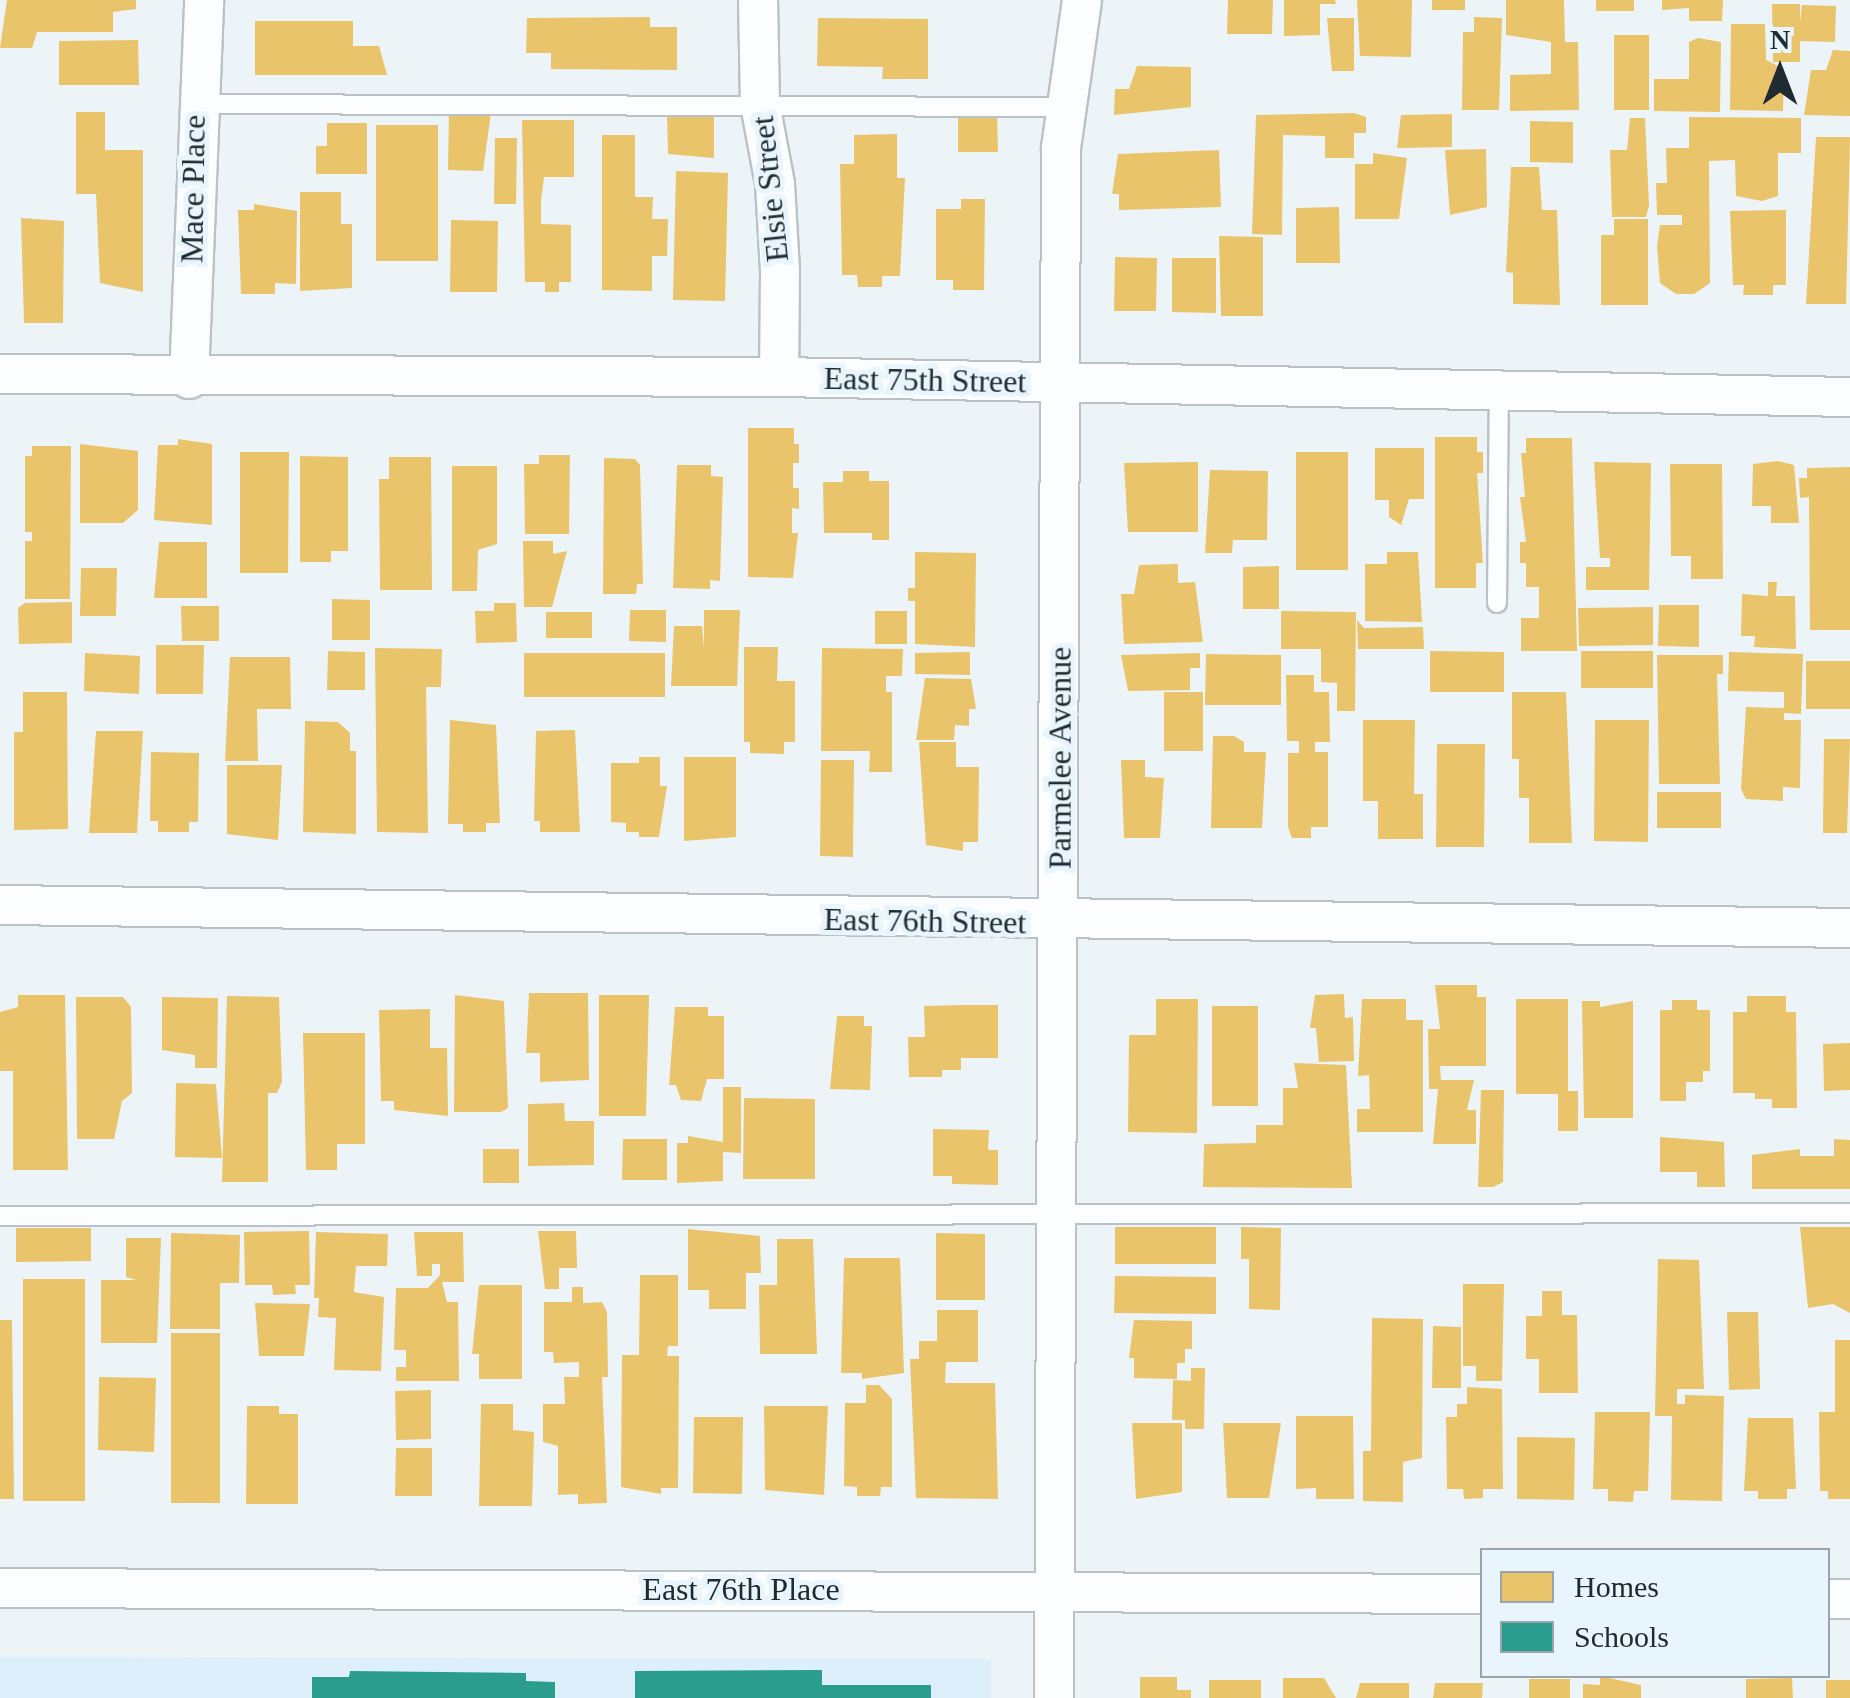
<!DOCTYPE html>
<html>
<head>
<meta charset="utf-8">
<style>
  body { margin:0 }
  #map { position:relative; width:1850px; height:1698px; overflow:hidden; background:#edf4f8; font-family:Georgia,serif }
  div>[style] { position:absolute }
  .built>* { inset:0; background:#dceffb }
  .homes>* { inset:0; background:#e9c46a }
  .schools>* { inset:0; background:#2a9d8f }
  .roads { filter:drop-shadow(2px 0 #bac2c7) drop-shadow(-2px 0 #bac2c7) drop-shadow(0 2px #bac2c7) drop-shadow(0 -2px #bac2c7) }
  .lane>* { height:18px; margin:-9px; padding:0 9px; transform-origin:9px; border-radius:9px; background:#fcfdfe }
  .street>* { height:38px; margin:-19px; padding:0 19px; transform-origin:19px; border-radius:19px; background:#fcfdfe }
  span { translate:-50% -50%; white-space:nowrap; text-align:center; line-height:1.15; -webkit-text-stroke:10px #e9f5fc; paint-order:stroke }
  .street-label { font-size:32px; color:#202a31 }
  .legend { position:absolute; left:1480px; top:1548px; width:350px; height:130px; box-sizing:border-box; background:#e9f5fc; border:2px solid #99a4ab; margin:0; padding:12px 18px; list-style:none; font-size:30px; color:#202a31 }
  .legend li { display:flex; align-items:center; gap:20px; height:50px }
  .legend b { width:50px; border:2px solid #99a4ab }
  .north { position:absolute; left:1730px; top:20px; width:100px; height:100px; -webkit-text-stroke:8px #e9f5fc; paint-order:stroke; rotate:0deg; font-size:28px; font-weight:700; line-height:40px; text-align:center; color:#202a31 }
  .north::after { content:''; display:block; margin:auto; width:35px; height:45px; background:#202a31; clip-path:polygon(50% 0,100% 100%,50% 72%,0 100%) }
</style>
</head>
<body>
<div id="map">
  <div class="built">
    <i style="clip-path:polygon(0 1657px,991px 1659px,991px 1698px,0 1698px)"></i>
  </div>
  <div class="homes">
    <i style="clip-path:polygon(7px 0,136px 0,136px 9px,113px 12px,113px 32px,37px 32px,32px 48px,0 48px)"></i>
    <i style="clip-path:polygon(1228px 0,1273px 0,1272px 34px,1227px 34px)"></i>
    <i style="clip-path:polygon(1284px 0,1335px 0,1336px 4px,1320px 4px,1320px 35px,1284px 36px)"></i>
    <i style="clip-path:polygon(1357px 0,1412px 0,1411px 57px,1360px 56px)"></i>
    <i style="clip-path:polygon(1432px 0,1465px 0,1465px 10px,1432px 10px)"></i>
    <i style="clip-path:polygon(1506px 0,1564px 0,1565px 42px,1578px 42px,1579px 110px,1510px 111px,1510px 75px,1551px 74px,1551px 42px,1506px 35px)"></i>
    <i style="clip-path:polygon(1596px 0,1634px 0,1634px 11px,1596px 11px)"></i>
    <i style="clip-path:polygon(1662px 0,1723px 0,1722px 21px,1689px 21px,1689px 8px,1662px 10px)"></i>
    <i style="clip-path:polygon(1772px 4px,1800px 4px,1800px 22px,1802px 5px,1836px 6px,1835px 42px,1800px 41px,1800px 62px,1773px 62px)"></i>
    <i style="clip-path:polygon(650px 17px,650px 27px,677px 27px,677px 70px,551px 69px,551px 53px,526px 53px,527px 18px)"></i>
    <i style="clip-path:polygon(1474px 17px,1502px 18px,1499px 110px,1462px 110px,1463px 32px,1474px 32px)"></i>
    <i style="clip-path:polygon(818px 18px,928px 19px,928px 79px,882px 79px,883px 67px,817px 66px)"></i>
    <i style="clip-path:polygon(1327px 18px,1354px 18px,1354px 71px,1332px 71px)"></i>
    <i style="clip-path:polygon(255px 21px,353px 21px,353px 46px,379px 46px,387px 75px,255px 75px)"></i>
    <i style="clip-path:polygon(1731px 24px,1765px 24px,1766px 60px,1784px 69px,1783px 111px,1730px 110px)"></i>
    <i style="clip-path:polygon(1614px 35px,1649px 35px,1649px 110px,1614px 110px)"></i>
    <i style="clip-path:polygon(1698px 38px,1721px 42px,1720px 112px,1654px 111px,1654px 79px,1689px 79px,1689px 42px)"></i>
    <i style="clip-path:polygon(138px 40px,139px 85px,59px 85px,59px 41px)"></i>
    <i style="clip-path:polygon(1833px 50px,1850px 51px,1850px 116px,1804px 115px,1811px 70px,1826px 70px)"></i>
    <i style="clip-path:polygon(1137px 66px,1191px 67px,1191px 107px,1114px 115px,1115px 89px,1129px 89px)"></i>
    <i style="clip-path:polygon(449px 109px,491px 113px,483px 171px,448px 170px)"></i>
    <i style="clip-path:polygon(76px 112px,105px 112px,105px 150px,143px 150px,143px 292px,100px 283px,96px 194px,76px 194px)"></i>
    <i style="clip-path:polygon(958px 112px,997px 112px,998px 152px,958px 152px)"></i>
    <i style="clip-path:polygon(1354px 113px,1366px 117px,1366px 133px,1354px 133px,1354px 158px,1325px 158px,1325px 136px,1283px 135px,1282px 235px,1252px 234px,1256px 115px)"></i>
    <i style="clip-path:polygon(714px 114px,714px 158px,668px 154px,667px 115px)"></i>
    <i style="clip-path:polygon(1452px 114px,1452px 147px,1397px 148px,1401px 115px)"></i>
    <i style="clip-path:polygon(1689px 117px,1801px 118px,1801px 153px,1778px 153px,1778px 196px,1762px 201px,1736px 196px,1735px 160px,1709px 161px,1710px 283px,1694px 294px,1676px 294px,1660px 283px,1657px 246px,1660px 225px,1682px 225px,1682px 215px,1657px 215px,1656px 183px,1667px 183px,1666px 148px,1689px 148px)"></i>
    <i style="clip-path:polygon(1630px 118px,1645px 118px,1649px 205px,1646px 217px,1612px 217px,1610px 150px,1627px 150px)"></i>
    <i style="clip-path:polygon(522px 120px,574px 120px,574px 177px,544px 177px,541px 201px,541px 224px,571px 225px,571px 282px,559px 282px,559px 292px,545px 292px,545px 282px,525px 282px)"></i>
    <i style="clip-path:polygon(1530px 121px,1573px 122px,1573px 163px,1530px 162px)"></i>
    <i style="clip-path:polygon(327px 123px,367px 123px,367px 174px,316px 174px,316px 146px,327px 146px)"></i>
    <i style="clip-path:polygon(376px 125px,438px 125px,438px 261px,376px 261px)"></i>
    <i style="clip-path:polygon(897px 134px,897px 178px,905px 178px,900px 276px,882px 276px,882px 287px,858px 287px,857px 275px,842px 275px,840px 164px,854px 164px,854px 135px)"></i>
    <i style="clip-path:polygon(602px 135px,635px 135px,635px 197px,653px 197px,652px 219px,668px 219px,667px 256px,652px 256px,652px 291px,602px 290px)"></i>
    <i style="clip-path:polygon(1816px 137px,1850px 137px,1846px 304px,1806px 304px)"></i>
    <i style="clip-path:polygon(495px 138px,517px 138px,516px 204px,494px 204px)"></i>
    <i style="clip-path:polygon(1486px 149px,1487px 207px,1450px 215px,1445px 150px)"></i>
    <i style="clip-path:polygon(1219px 150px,1221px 207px,1119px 210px,1119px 194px,1112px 194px,1118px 154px)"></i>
    <i style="clip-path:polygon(1373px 153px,1407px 158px,1399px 219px,1355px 219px,1355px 164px,1373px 164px)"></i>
    <i style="clip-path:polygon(1511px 167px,1539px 167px,1542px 210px,1557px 210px,1560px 305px,1513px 304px,1513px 273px,1506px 272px)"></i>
    <i style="clip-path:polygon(676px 171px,728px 173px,725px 301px,673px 300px)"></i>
    <i style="clip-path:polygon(300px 192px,341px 192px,341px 224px,352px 224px,352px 288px,300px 291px)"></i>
    <i style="clip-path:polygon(961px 199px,985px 199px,984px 290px,953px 290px,953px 280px,936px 280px,936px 209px,961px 209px)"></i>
    <i style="clip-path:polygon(254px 204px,297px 211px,296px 284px,275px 283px,275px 294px,241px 294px,238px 210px,254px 210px)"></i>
    <i style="clip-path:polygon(1339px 207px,1340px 263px,1296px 263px,1296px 208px)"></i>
    <i style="clip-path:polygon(1786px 210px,1786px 285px,1773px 285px,1773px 295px,1743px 295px,1744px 285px,1733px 285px,1730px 211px)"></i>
    <i style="clip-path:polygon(21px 218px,64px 221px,63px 323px,24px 323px)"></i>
    <i style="clip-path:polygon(1614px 219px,1648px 219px,1648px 305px,1601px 305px,1601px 235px,1614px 235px)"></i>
    <i style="clip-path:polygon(451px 220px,498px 221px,497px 292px,450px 292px)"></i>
    <i style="clip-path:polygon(1219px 236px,1263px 237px,1263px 316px,1221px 316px)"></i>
    <i style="clip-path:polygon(1115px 257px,1157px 258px,1156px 311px,1114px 311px)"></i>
    <i style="clip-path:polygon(1172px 258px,1216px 258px,1216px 313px,1172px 312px)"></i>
    <i style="clip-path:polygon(748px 428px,794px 428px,794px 444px,799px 444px,799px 463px,793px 463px,793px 488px,799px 488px,799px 509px,792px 508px,792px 533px,798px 533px,793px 578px,748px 577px)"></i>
    <i style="clip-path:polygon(1435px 437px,1477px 437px,1477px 452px,1483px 452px,1483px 473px,1477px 473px,1483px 563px,1476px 563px,1476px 588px,1435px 588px)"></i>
    <i style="clip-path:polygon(1526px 438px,1572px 438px,1577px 651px,1521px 651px,1521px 618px,1539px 618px,1539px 587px,1526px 587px,1526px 563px,1520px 563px,1520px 542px,1526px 542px,1520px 497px,1525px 497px,1521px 453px,1526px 453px)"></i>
    <i style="clip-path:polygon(178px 439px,212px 444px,212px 525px,154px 520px,158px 445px,178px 445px)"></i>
    <i style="clip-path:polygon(80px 444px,138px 451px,138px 510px,123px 523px,80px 523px)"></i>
    <i style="clip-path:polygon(32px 446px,71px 446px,70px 599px,25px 599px,25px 541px,32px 541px,32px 532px,25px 532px,25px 456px,32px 456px)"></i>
    <i style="clip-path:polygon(1375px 448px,1424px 448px,1424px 499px,1409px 499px,1401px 525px,1389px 517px,1389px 500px,1375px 500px)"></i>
    <i style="clip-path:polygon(240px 452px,289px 452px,288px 573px,240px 573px)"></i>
    <i style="clip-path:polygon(1296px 452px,1348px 452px,1348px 570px,1296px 570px)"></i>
    <i style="clip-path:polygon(539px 455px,570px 455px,569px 534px,525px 534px,524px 464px,539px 464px)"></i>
    <i style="clip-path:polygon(300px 456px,348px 457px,348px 551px,331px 551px,331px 562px,300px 562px)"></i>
    <i style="clip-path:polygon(389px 457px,431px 457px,432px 590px,380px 590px,379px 479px,389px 479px)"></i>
    <i style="clip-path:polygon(604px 458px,635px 459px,640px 465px,643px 584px,637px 584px,636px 594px,603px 594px)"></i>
    <i style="clip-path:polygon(1778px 461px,1794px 465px,1799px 523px,1771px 523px,1771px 506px,1752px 506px,1753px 464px)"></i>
    <i style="clip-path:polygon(1198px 462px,1198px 532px,1128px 532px,1124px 463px)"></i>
    <i style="clip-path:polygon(1594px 462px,1651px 463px,1649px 590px,1586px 590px,1586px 567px,1610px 567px,1610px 558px,1600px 558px)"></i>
    <i style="clip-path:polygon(1670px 464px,1722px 464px,1723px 579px,1691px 579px,1691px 556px,1671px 556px)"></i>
    <i style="clip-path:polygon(677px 465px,711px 465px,711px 476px,723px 477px,720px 581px,710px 580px,710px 589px,673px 588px)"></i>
    <i style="clip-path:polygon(452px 466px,497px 466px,497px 544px,478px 550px,477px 591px,452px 591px)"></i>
    <i style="clip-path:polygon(1850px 467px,1850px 630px,1810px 630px,1809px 497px,1800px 498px,1799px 478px,1807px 478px,1807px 468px)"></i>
    <i style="clip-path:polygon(1210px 470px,1268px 471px,1267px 540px,1233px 540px,1232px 553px,1205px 553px)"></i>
    <i style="clip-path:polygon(843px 471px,869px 471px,869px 481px,889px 481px,889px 540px,872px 540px,872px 533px,824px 533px,823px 482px,843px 482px)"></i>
    <i style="clip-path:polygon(523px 541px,553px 541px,553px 554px,567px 551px,552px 607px,524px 607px)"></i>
    <i style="clip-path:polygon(159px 542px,207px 542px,207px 598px,154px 598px)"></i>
    <i style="clip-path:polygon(915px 552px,976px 553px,975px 647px,915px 644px,915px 601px,908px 601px,908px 588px,915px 588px)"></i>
    <i style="clip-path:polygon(1387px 552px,1418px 552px,1422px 622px,1365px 621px,1365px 564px,1387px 564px)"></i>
    <i style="clip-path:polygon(1178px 564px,1178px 583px,1195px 582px,1203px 642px,1124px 644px,1121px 594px,1134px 594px,1139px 565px)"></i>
    <i style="clip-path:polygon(1279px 566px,1279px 609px,1243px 609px,1243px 567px)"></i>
    <i style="clip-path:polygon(81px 568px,117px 568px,116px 616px,80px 616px)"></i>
    <i style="clip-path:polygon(1768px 582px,1777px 582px,1776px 596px,1795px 596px,1796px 649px,1754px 647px,1755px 636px,1741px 636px,1742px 594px,1768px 596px)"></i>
    <i style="clip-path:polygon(332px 599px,370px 600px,370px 640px,332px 640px)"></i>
    <i style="clip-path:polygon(72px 602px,72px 643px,19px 644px,18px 608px,25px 603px)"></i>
    <i style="clip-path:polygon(494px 603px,516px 603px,517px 642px,476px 643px,475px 611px,494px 611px)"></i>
    <i style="clip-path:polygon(1659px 605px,1699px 605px,1699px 647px,1658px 646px)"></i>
    <i style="clip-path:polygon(181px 606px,219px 606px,219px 641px,182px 641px)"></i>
    <i style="clip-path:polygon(1653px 607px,1653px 645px,1579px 646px,1578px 608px)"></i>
    <i style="clip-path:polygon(630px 610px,666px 610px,666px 642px,629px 641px)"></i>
    <i style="clip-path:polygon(704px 610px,740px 610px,737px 686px,671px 686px,674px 626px,702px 626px,704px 648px)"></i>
    <i style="clip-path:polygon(875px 611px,907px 611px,907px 644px,875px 644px)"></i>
    <i style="clip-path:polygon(1281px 611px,1356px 612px,1355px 711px,1337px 711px,1337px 683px,1321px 682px,1321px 649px,1281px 649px)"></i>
    <i style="clip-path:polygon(546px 612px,592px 612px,592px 638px,546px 638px)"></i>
    <i style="clip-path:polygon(1357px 620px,1364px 628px,1423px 627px,1424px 649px,1358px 649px)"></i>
    <i style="clip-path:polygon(156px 645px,204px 645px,203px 694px,156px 694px)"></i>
    <i style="clip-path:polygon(744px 647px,778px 647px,777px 681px,795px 681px,795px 742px,784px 742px,784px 754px,750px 753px,750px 742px,744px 742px)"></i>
    <i style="clip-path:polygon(375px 648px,442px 649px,441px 687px,426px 687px,428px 833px,377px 832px)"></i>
    <i style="clip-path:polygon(822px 648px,903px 649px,902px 676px,886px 676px,886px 692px,892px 692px,892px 772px,869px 772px,870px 751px,821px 751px)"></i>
    <i style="clip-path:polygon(328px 651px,365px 652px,365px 690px,327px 690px)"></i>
    <i style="clip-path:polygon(1430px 651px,1504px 652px,1504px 692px,1430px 692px)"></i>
    <i style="clip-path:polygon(1581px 651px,1653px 651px,1653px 688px,1581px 688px)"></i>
    <i style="clip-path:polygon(970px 652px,970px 675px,915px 674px,915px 653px)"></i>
    <i style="clip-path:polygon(1729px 652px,1803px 654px,1801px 714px,1784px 713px,1784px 720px,1801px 720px,1800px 788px,1783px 787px,1783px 801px,1746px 799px,1741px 789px,1746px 707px,1784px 708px,1784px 692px,1728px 691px)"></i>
    <i style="clip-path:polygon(85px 653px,140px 656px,139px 694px,84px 691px)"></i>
    <i style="clip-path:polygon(524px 653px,665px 653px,665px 697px,524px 697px)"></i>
    <i style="clip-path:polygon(1200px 653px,1200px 668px,1190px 668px,1190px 690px,1128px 691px,1121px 655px)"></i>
    <i style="clip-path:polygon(1206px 654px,1281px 655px,1281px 705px,1205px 705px)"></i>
    <i style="clip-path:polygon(1657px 655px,1723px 655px,1723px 674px,1717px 674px,1720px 784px,1659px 784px)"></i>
    <i style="clip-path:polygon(230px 657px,290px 657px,291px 709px,257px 709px,258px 761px,225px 761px)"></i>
    <i style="clip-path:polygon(1806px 661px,1850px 661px,1850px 709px,1806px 709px)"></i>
    <i style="clip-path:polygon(1286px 675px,1314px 675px,1314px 692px,1329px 692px,1330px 742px,1315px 742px,1315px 752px,1328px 752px,1328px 827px,1311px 827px,1311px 838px,1292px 838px,1288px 827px,1288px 753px,1299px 753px,1299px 741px,1287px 741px)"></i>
    <i style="clip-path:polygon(925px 678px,971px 679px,976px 709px,969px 709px,969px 726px,955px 725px,954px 740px,916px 740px)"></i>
    <i style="clip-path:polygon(23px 692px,67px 692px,68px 829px,14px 830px,14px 732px,23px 732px)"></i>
    <i style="clip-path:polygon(1164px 692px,1203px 692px,1203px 751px,1164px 751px)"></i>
    <i style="clip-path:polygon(1512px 692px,1566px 692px,1572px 843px,1529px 843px,1529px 798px,1519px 798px,1519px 759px,1512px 759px)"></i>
    <i style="clip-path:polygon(450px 720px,496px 725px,500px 823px,486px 823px,486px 832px,463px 832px,463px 824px,448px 824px)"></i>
    <i style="clip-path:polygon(1363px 720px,1415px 720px,1414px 794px,1423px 794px,1423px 839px,1378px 839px,1378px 801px,1363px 801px)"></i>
    <i style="clip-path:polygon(1595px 720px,1649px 720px,1648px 842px,1594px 841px)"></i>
    <i style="clip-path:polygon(305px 721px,338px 722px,350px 733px,350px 751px,356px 751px,356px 834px,303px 832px)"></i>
    <i style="clip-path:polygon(575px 730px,580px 832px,540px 832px,540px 821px,534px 821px,536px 731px)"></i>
    <i style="clip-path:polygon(96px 731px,143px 731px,137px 833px,89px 833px)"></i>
    <i style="clip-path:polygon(1213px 736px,1234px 736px,1244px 742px,1244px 752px,1266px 752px,1262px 828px,1211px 828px)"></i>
    <i style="clip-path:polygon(1824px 739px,1850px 739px,1847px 833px,1823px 833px)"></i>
    <i style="clip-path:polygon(919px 742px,956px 742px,956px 767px,979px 767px,978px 842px,963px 842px,963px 851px,926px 845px)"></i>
    <i style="clip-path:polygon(1437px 744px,1485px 744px,1484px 847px,1436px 847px)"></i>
    <i style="clip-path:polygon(151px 752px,199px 753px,198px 822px,189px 822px,189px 832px,158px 832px,158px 821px,150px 821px)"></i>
    <i style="clip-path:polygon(639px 757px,660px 757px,660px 786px,667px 786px,659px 837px,639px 837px,639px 832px,626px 832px,626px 823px,611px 822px,611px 763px,639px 763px)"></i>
    <i style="clip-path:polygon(684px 757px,736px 757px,736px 837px,684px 841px)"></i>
    <i style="clip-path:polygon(821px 760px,854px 760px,853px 857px,820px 856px)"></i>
    <i style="clip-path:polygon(1121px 760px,1145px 760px,1145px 777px,1164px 778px,1160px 838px,1124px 838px)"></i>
    <i style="clip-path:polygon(227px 765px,282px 765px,278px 840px,227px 834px)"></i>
    <i style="clip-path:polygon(1657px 792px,1721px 792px,1721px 828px,1657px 828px)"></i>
    <i style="clip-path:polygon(1435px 985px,1477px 985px,1477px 997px,1486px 997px,1486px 1066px,1440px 1066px,1441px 1080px,1474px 1080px,1467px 1110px,1476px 1110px,1476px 1144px,1433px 1144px,1438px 1089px,1429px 1089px,1428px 1029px,1440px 1029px)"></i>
    <i style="clip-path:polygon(529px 993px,588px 993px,589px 1080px,540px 1082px,540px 1053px,526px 1053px)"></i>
    <i style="clip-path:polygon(1344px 994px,1345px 1018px,1353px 1017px,1354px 1061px,1319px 1062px,1316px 1028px,1310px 1028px,1315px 995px)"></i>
    <i style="clip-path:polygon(18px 995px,65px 995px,68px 1170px,13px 1170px,13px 1071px,0 1071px,0 1012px,18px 1007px)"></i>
    <i style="clip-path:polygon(455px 995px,504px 1001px,508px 1108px,501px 1112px,454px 1112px)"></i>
    <i style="clip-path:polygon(599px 995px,649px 995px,646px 1116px,599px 1116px)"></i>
    <i style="clip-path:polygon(227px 996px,279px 997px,282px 1082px,277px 1093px,268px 1093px,268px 1182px,222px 1182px)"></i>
    <i style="clip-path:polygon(1747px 996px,1786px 996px,1786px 1012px,1796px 1012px,1797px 1108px,1772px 1108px,1772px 1099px,1755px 1099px,1755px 1093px,1733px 1093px,1733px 1012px,1747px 1012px)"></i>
    <i style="clip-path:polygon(76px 997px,123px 997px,131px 1007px,132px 1093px,122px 1101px,114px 1139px,77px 1139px)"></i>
    <i style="clip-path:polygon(162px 997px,218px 998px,217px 1068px,195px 1068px,195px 1055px,162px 1050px)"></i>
    <i style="clip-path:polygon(1156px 999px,1198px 999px,1197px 1133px,1128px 1132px,1129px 1035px,1156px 1035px)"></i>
    <i style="clip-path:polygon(1362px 999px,1406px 999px,1406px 1020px,1423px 1020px,1423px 1132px,1357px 1132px,1357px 1109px,1370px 1109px,1369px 1075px,1358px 1076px)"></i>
    <i style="clip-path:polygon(1516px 999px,1568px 999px,1568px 1091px,1578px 1091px,1578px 1131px,1558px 1131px,1558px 1094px,1516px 1094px)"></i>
    <i style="clip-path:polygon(1672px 1000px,1697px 1000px,1697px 1010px,1710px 1010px,1710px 1071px,1703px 1071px,1703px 1082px,1686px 1082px,1686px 1101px,1660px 1101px,1660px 1010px,1672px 1010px)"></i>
    <i style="clip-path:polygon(1582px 1001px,1600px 1001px,1600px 1007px,1633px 1001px,1633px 1118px,1584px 1118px)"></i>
    <i style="clip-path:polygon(963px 1005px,998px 1005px,998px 1058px,961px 1058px,961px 1070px,942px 1070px,942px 1077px,909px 1077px,908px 1037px,925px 1037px,924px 1006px)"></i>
    <i style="clip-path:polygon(1212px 1006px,1258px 1006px,1258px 1106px,1212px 1106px)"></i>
    <i style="clip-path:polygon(675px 1007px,708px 1007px,708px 1016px,724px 1016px,724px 1079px,707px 1079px,701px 1101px,681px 1100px,676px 1085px,669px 1085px)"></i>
    <i style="clip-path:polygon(430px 1009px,430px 1048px,447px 1048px,448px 1116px,394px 1110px,394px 1101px,381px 1101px,379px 1010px)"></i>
    <i style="clip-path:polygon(837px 1016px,864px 1016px,864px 1026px,872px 1026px,870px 1090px,830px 1089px)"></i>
    <i style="clip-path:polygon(303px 1033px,365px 1033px,365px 1144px,337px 1144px,337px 1170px,306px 1170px)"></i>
    <i style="clip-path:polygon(1850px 1043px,1850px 1090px,1824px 1091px,1823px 1044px)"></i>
    <i style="clip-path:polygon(1294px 1063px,1346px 1065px,1352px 1188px,1203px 1187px,1204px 1144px,1256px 1143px,1256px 1125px,1283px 1125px,1283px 1088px,1298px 1088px)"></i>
    <i style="clip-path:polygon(176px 1083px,216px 1084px,222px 1158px,175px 1157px)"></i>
    <i style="clip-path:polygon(723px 1087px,741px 1087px,741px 1153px,723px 1152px,723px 1181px,677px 1183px,677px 1143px,688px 1143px,688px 1136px,723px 1142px)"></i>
    <i style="clip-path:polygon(1481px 1090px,1504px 1090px,1503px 1182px,1493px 1187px,1478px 1187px)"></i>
    <i style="clip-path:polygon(744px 1098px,815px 1099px,815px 1179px,743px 1179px)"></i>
    <i style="clip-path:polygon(564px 1103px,565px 1121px,594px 1121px,594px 1165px,528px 1166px,528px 1104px)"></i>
    <i style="clip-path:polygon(933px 1129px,989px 1130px,988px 1150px,998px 1150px,998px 1185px,952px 1184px,952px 1176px,933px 1176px)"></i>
    <i style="clip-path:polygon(1660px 1137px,1724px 1142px,1725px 1187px,1697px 1187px,1697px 1172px,1660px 1172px)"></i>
    <i style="clip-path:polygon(623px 1139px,667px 1139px,667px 1180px,622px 1180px)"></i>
    <i style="clip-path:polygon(1834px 1139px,1850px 1140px,1850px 1189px,1752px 1189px,1752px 1155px,1800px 1149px,1800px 1156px,1834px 1156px)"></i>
    <i style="clip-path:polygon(483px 1149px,519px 1149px,519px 1183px,483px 1183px)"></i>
    <i style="clip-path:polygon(1115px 1227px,1216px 1227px,1216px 1264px,1115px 1264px)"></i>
    <i style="clip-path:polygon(1241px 1227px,1281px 1228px,1280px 1310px,1249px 1309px,1249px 1259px,1241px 1259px)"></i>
    <i style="clip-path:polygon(1800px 1227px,1850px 1227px,1850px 1313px,1833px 1304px,1808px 1308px)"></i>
    <i style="clip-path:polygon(16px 1228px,91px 1228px,91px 1261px,16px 1262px)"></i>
    <i style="clip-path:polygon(688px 1229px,760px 1236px,761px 1273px,746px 1273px,746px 1309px,709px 1309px,709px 1290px,688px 1290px)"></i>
    <i style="clip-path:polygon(309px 1231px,310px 1285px,295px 1285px,296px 1294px,273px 1295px,272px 1285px,245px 1285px,244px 1232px)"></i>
    <i style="clip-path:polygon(538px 1231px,576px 1231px,577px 1268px,559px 1268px,559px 1289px,545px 1289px)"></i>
    <i style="clip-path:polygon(316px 1232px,388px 1234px,387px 1266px,356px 1266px,354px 1292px,384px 1297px,381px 1371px,334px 1370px,336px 1318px,318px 1317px,319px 1298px,314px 1298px)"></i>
    <i style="clip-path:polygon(414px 1232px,463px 1232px,464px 1282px,442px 1282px,447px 1302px,458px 1302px,459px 1381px,396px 1381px,396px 1367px,406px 1367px,406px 1350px,394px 1350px,396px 1288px,428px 1288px,440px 1275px,440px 1264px,432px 1264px,432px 1276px,417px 1276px)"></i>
    <i style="clip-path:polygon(171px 1233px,240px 1235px,239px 1283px,220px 1283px,220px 1329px,170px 1329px)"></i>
    <i style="clip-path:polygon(936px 1233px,985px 1234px,985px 1300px,936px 1300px)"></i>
    <i style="clip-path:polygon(126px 1238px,161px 1238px,157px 1343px,101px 1343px,101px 1280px,136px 1280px,126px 1277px)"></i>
    <i style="clip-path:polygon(777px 1239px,813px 1239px,817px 1354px,760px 1354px,759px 1285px,777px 1285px)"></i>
    <i style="clip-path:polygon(844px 1258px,900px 1258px,904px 1373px,862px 1379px,862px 1373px,841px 1373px)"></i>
    <i style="clip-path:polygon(1658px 1259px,1699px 1260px,1704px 1389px,1677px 1389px,1677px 1404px,1685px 1404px,1685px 1395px,1724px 1396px,1722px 1501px,1671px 1500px,1672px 1416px,1655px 1416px)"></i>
    <i style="clip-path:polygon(640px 1275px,678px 1275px,678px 1346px,668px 1346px,667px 1356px,679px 1356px,678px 1488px,661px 1488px,661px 1494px,621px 1487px,622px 1355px,639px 1355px)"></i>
    <i style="clip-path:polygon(1115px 1276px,1216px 1277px,1216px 1314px,1114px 1313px)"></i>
    <i style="clip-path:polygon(23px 1279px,85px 1279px,85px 1501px,23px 1501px)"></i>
    <i style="clip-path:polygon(1463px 1284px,1504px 1284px,1502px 1381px,1476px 1381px,1476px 1366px,1463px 1366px)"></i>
    <i style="clip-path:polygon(479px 1285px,522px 1285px,522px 1379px,479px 1379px,479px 1354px,472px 1354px)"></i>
    <i style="clip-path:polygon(572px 1287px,583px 1287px,583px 1303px,602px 1302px,607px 1312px,608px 1377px,602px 1377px,607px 1503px,578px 1504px,578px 1494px,558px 1495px,558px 1446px,543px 1442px,543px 1404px,565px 1404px,564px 1377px,579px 1377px,579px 1362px,554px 1363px,553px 1352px,544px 1352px,544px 1302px,572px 1302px)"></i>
    <i style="clip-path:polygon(1542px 1291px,1562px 1291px,1562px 1315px,1577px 1315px,1578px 1393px,1539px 1393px,1539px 1359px,1526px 1359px,1526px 1316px,1542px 1316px)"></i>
    <i style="clip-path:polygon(255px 1303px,310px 1304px,304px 1356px,259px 1356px)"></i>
    <i style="clip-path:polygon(937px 1310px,978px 1310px,978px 1362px,946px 1362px,945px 1383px,995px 1383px,998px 1499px,916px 1498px,910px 1359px,919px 1359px,919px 1341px,937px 1341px)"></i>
    <i style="clip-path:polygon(1727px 1312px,1758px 1312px,1760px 1389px,1729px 1390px)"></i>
    <i style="clip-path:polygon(1372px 1318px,1423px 1319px,1422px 1458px,1403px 1462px,1403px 1502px,1363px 1501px,1363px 1451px,1371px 1451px)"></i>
    <i style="clip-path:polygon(0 1320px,12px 1320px,14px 1499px,0 1499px)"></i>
    <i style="clip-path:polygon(1134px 1320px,1192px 1321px,1192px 1349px,1185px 1349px,1185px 1363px,1177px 1363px,1177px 1379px,1134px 1378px,1134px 1358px,1129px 1358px)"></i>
    <i style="clip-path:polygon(1433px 1326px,1461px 1327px,1461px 1388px,1432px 1388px)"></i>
    <i style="clip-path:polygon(171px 1333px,220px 1333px,220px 1503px,171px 1503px)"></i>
    <i style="clip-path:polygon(1835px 1340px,1850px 1340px,1850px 1499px,1828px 1499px,1828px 1491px,1820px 1491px,1819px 1412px,1835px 1412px)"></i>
    <i style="clip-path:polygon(1191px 1368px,1205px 1368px,1204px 1429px,1185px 1429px,1185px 1420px,1172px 1420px,1173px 1380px,1191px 1381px)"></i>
    <i style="clip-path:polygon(99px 1377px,156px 1378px,154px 1452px,98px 1450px)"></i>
    <i style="clip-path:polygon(866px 1385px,879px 1385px,892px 1399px,892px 1487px,881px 1487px,880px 1496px,857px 1496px,857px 1487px,844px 1486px,845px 1403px,866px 1403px)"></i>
    <i style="clip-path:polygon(1467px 1387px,1502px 1389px,1503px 1489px,1483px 1489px,1483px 1498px,1464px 1499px,1463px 1489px,1447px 1489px,1446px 1417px,1457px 1417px,1457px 1404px,1467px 1404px)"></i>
    <i style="clip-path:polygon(431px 1390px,431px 1439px,396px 1440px,395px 1391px)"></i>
    <i style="clip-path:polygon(481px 1404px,513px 1404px,513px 1430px,534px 1432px,532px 1506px,479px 1506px)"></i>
    <i style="clip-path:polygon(247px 1406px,279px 1406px,279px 1414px,298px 1414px,298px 1504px,246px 1504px)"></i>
    <i style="clip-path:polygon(764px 1406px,828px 1406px,824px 1495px,765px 1490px)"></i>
    <i style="clip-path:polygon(1595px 1412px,1650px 1412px,1648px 1491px,1634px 1491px,1633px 1502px,1608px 1501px,1608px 1489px,1593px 1489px)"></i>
    <i style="clip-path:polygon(1296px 1416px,1353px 1416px,1354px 1499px,1316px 1499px,1316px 1488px,1296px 1489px)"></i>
    <i style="clip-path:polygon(694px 1417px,743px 1417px,742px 1494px,693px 1493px)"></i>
    <i style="clip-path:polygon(1748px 1418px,1793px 1418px,1796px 1489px,1787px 1489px,1787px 1499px,1758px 1499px,1758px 1491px,1744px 1491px)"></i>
    <i style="clip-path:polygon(1132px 1423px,1182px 1423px,1182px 1492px,1136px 1499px)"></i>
    <i style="clip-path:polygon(1223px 1423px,1281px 1423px,1269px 1498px,1227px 1498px)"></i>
    <i style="clip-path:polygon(1517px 1437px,1575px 1438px,1574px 1500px,1517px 1499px)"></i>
    <i style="clip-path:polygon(396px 1448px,432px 1448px,432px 1496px,395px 1496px)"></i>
    <i style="clip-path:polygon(1600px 1676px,1641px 1685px,1641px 1698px,1583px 1698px,1583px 1684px,1600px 1685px)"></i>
    <i style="clip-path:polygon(1140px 1677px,1177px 1677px,1177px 1690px,1191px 1690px,1191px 1698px,1140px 1698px)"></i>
    <i style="clip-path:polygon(1283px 1678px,1324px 1678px,1336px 1698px,1283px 1698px)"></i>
    <i style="clip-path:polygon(1792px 1678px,1793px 1698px,1746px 1698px,1746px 1679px)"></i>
    <i style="clip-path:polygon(1529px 1679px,1570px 1679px,1570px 1698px,1529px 1698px)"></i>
    <i style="clip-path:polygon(1209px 1680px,1261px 1680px,1261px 1698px,1209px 1698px)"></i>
    <i style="clip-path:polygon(1826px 1680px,1850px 1680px,1850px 1698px,1826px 1698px)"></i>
    <i style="clip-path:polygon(1360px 1683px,1409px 1683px,1409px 1698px,1356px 1698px)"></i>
    <i style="clip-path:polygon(1435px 1683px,1483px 1683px,1482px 1698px,1433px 1698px)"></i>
  </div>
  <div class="schools">
    <i style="clip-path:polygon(822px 1670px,822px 1685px,931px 1685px,931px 1698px,635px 1698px,635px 1671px)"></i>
    <i style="clip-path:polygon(350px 1671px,526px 1673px,526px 1681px,555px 1682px,555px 1698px,312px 1698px,312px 1677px,349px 1677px)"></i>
  </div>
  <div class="roads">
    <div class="lane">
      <i style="left:196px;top:104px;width:872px;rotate:0.2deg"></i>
      <i style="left:1497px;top:603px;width:213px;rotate:-89.5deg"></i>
      <i style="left:0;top:1216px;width:1850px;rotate:-0.09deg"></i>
    </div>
    <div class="street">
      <i style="left:758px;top:0;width:104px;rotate:88.9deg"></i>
      <i style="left:760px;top:104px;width:81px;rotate:79.4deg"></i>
      <i style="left:775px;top:184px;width:87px;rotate:86.7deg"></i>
      <i style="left:780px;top:271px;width:106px;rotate:90.5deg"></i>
      <i style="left:0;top:374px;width:779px;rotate:0.22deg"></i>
      <i style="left:779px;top:377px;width:1071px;rotate:1.07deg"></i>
      <i style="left:189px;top:379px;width:379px;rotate:-87.7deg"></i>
      <i style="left:0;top:905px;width:1850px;rotate:0.71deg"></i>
      <i style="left:0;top:1588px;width:1482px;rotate:0.23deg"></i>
      <i style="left:1828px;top:1599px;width:22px"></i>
      <i style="left:1054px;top:1698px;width:1550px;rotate:-89.74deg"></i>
      <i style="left:1061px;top:148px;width:149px;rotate:-81.9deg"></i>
    </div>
  </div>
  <div class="street-label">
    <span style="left:193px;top:189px;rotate:-89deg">Mace Place</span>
    <span style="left:770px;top:189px;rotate:-96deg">Elsie Street</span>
    <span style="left:925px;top:380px;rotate:1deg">East 75th Street</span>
    <span style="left:1060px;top:758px;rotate:-90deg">Parmelee Avenue</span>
    <span style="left:925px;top:921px;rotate:1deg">East 76th Street</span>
    <span style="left:741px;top:1589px">East 76th Place</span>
  </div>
  <ul class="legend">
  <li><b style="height:28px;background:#e9c46a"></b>Homes</li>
  <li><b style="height:28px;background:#2a9d8f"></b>Schools</li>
  </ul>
  <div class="north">N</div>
</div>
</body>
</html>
